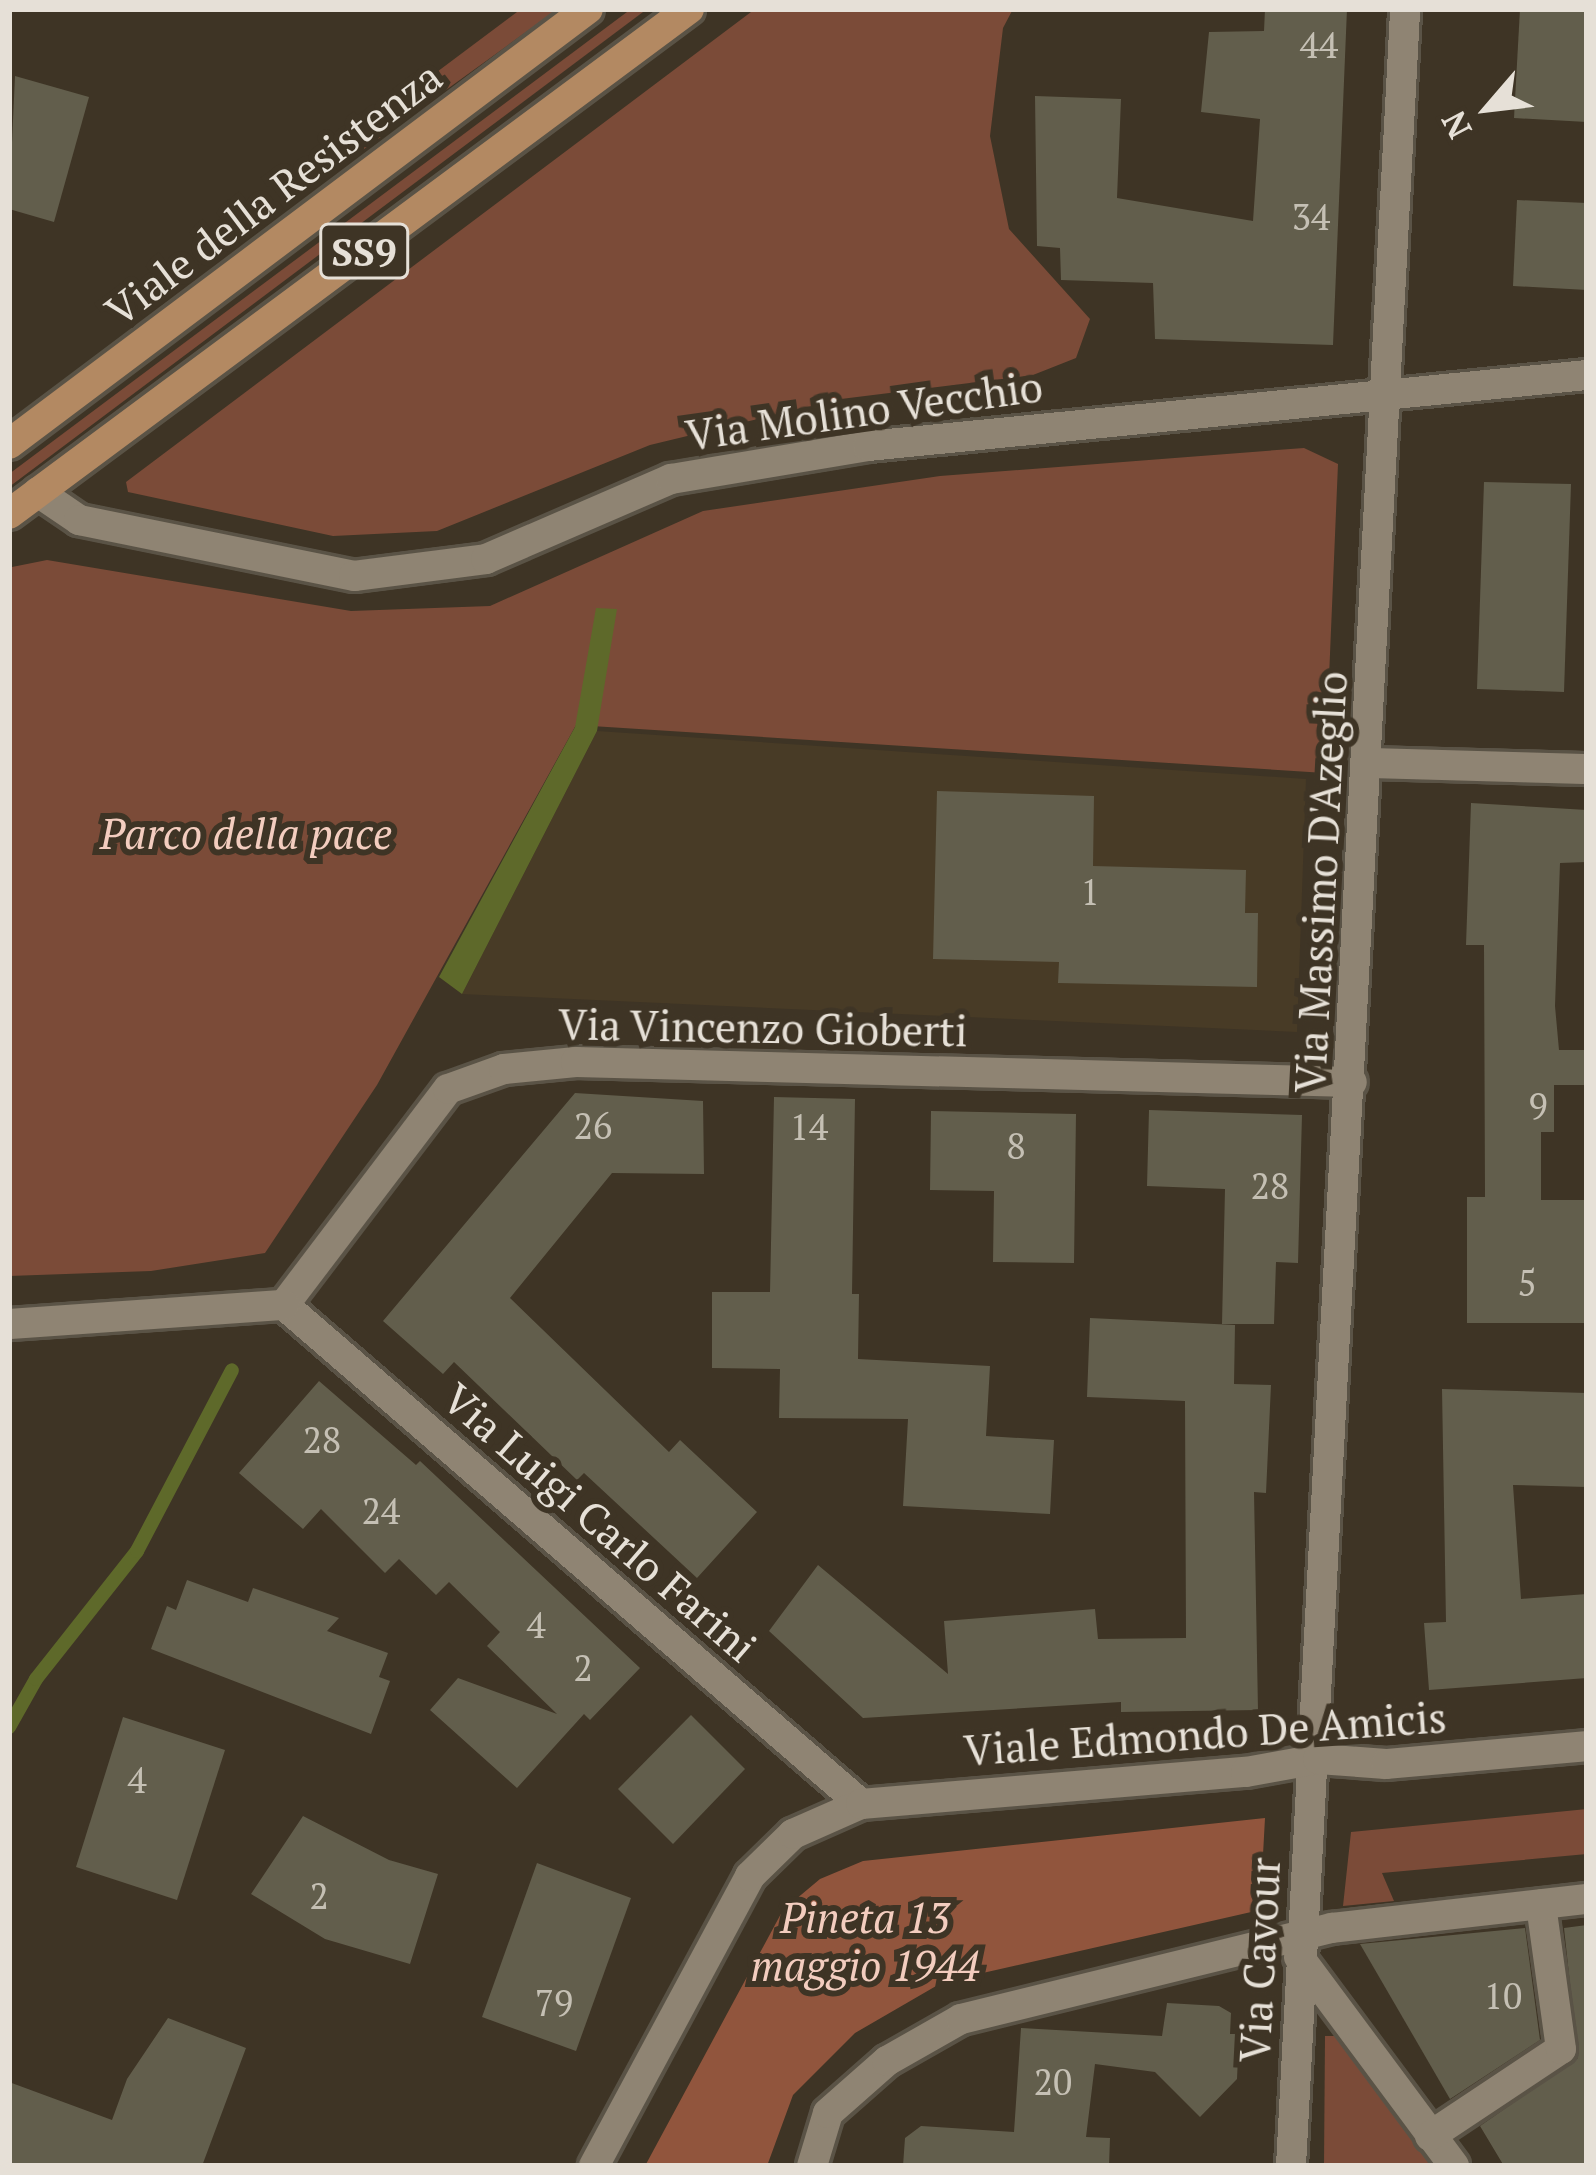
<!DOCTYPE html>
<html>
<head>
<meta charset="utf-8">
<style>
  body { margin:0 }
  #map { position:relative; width:1596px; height:2175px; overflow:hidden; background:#3e3425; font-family:"PT Serif",serif }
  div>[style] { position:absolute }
  .built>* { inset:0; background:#483b26 }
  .green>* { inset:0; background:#7b4b38 }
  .forest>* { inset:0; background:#91553d }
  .water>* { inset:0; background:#5e692a }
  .stream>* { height:14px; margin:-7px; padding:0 7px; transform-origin:7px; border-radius:7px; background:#5e692a }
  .building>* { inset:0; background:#625e4c }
  .roads { filter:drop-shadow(3px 0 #5a5346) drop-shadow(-3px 0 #5a5346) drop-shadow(0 3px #5a5346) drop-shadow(0 -3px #5a5346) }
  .minor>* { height:30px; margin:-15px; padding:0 15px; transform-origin:15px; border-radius:15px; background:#8f8473 }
  .tertiary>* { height:30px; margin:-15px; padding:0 15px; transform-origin:15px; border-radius:15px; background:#8f8473 }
  .primary>* { height:30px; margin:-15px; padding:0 15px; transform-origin:15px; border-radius:15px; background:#b38962 }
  span { translate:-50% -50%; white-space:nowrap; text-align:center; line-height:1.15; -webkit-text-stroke:12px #3e3425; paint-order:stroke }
  .number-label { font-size:36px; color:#c5c0b4 }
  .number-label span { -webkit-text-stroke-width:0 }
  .shield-label span { padding:3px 9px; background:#3e3425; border:3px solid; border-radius:9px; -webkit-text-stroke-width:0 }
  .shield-label { font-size:39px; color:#e6e0d7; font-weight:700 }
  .street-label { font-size:42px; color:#e6e0d7 }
  .park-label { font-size:42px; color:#f3cdbf; font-style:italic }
  .frame { position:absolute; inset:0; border:12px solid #e6e0d7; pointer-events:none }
  .north { position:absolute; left:1428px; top:48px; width:120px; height:120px; -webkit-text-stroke:9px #3e3425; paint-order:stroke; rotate:242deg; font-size:33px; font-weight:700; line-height:48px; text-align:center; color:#e6e0d7 }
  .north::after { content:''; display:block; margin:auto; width:42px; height:54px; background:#e6e0d7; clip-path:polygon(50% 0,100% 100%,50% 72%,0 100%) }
</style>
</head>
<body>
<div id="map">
  <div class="built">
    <i style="clip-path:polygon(597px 731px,1306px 779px,1297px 1032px,462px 994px)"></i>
  </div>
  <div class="green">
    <i style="clip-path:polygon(521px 9px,558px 9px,288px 204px,298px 176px)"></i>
    <i style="clip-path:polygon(631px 9px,647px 9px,9px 487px,9px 474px)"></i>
    <i style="clip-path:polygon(755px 9px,1013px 9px,1003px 28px,990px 136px,1009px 229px,1090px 319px,1076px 358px,1033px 375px,841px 399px,650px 445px,437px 531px,333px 536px,128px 492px,126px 482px)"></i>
    <i style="clip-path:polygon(1304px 448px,1338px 464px,1325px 773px,576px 725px,377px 1085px,265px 1253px,151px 1271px,9px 1276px,12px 567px,47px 560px,351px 611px,490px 606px,703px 511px,940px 476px)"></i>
    <i style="clip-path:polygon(1587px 1809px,1587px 1854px,1382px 1873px,1394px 1901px,1343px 1906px,1351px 1832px)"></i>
    <i style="clip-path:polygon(1325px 2036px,1341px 2036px,1438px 2166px,1324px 2166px)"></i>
  </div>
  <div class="forest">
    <i style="clip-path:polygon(1265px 1818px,1260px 1910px,943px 1982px,855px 2033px,793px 2095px,767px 2166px,645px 2166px,783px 1910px,820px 1879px,863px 1861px)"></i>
  </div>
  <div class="water">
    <i style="clip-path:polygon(596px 608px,617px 609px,597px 731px,462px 994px,439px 977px,575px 727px)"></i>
  </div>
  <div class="stream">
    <i style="left:9px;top:1727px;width:55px;rotate:-60.6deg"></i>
    <i style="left:36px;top:1679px;width:163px;rotate:-51.7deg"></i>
    <i style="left:137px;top:1551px;width:204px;rotate:-62.3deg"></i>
  </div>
  <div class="building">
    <i style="clip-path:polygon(1265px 9px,1347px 9px,1333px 345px,1155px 339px,1153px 283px,1061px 280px,1060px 248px,1037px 246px,1035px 96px,1121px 99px,1117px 198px,1253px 221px,1260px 119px,1201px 112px,1209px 32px,1264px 31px)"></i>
    <i style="clip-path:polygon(1520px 9px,1587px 9px,1587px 122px,1514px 118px)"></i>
    <i style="clip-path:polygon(15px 76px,89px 97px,54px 222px,9px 209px)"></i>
    <i style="clip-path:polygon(1517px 200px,1587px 203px,1587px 290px,1513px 286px)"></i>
    <i style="clip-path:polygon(1484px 482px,1571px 484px,1564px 692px,1477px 689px)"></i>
    <i style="clip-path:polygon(937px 791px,1094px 796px,1093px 866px,1246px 870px,1245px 913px,1258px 913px,1257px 987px,1058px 983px,1059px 962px,933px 959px)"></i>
    <i style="clip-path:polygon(1471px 803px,1587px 810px,1587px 862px,1560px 863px,1555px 1006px,1559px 1050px,1587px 1050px,1587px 1085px,1554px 1085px,1554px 1132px,1541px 1132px,1541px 1200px,1587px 1200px,1587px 1323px,1467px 1323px,1467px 1197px,1485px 1197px,1484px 945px,1466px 945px)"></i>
    <i style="clip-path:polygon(575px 1093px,703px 1101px,704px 1174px,612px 1173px,510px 1298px,669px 1452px,680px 1440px,757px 1512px,697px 1578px,584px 1473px,577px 1480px,454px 1362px,443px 1374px,383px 1321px)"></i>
    <i style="clip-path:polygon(774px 1097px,855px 1099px,852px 1294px,859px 1294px,858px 1359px,990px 1366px,986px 1436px,1054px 1440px,1050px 1514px,903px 1506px,908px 1419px,779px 1418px,780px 1369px,712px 1368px,712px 1292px,770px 1292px)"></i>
    <i style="clip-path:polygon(1149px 1110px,1302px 1115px,1298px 1263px,1276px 1262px,1274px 1324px,1222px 1324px,1225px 1189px,1147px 1186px)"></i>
    <i style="clip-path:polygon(931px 1111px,1076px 1114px,1074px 1263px,993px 1262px,994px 1191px,930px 1190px)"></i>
    <i style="clip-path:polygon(1090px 1318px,1235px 1325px,1234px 1384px,1271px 1385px,1266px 1493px,1254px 1492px,1258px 1710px,1121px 1712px,1121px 1702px,863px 1718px,769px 1631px,818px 1565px,948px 1674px,944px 1621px,1095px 1609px,1098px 1639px,1186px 1638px,1185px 1401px,1087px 1397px)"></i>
    <i style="clip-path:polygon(319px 1381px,416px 1465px,420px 1461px,640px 1668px,590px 1720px,584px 1714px,517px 1788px,430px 1710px,458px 1678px,557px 1714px,487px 1646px,500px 1632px,449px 1582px,436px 1595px,399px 1559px,385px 1573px,321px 1509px,303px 1529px,239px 1473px)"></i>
    <i style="clip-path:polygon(1442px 1389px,1587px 1393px,1587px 1487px,1513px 1485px,1521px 1599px,1587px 1594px,1587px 1678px,1429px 1690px,1424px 1623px,1446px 1622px)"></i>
    <i style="clip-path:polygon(187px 1580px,248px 1602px,253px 1588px,339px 1618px,327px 1631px,388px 1653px,379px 1677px,390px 1681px,371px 1734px,151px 1649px,167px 1606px,176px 1610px)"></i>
    <i style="clip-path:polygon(691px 1715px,745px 1769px,673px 1844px,618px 1789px)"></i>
    <i style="clip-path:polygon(123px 1717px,225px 1750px,177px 1900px,76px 1867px)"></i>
    <i style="clip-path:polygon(303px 1816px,389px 1860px,438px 1874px,410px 1964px,325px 1939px,251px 1894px)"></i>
    <i style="clip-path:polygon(537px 1863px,631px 1898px,576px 2051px,482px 2017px)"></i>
    <i style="clip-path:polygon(1587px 1925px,1587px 2166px,1504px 2166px,1480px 2126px,1578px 2058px,1564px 1928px)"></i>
    <i style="clip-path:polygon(1525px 1928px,1540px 2040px,1450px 2099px,1360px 1944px)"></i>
    <i style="clip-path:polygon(1167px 2003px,1219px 2006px,1231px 2013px,1230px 2034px,1239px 2034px,1237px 2079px,1200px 2117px,1155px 2072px,1095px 2064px,1086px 2137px,1110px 2138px,1109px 2166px,903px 2166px,905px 2138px,921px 2126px,1014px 2132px,1021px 2028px,1162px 2036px)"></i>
    <i style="clip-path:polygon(168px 2018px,246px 2048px,202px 2166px,9px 2166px,9px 2082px,112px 2120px,127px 2079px)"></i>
  </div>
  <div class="roads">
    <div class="minor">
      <i style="left:38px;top:492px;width:50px;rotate:34.3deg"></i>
      <i style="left:79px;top:520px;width:281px;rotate:11.5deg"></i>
      <i style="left:354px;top:576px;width:133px;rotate:-7.3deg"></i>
      <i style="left:486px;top:559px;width:202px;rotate:-23.4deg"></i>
      <i style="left:671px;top:479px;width:200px;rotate:-9.5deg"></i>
      <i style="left:868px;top:446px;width:722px;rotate:-5.64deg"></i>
      <i style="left:1368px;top:763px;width:219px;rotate:1.6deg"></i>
      <i style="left:284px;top:1305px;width:271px;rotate:-52.8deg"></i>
      <i style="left:448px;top:1089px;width:59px;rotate:-19.7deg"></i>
      <i style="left:504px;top:1069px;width:72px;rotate:-5.6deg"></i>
      <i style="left:576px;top:1062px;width:776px;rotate:1.48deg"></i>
      <i style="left:284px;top:1305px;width:763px;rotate:40.85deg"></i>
      <i style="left:9px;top:1324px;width:276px;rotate:-4deg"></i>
      <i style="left:1299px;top:1957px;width:260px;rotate:53.4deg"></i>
      <i style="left:1430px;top:2136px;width:157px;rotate:-33.6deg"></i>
      <i style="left:1561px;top:2049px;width:146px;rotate:-97.9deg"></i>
      <i style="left:812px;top:2166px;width:55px;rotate:-73.2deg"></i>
      <i style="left:828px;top:2113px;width:79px;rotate:-41.4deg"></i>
      <i style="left:887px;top:2061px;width:85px;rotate:-29.6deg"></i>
      <i style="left:961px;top:2019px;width:382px;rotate:-13.8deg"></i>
      <i style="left:1332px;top:1928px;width:257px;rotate:-6.5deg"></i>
      <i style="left:1291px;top:2166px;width:2160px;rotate:-86.97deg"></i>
    </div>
    <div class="tertiary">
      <i style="left:594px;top:2166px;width:329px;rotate:-61.7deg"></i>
      <i style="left:750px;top:1876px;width:60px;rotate:-44.3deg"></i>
      <i style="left:793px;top:1834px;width:74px;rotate:-23.8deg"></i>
      <i style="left:861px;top:1804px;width:386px;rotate:-4.8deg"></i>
      <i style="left:1246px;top:1772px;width:73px;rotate:-10.2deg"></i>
      <i style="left:1318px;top:1759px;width:68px;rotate:4.2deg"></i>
      <i style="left:1386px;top:1764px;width:202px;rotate:-5.1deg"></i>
    </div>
    <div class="primary">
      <i style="left:9px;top:444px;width:724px;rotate:-36.92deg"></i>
      <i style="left:9px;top:514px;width:847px;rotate:-36.6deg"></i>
    </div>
  </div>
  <div class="number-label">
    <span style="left:1319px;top:45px">44</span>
    <span style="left:1311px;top:217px">34</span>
    <span style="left:1090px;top:892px">1</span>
    <span style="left:1538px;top:1106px">9</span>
    <span style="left:593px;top:1126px">26</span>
    <span style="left:809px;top:1127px">14</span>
    <span style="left:1016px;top:1146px">8</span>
    <span style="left:1270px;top:1186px">28</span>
    <span style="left:1527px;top:1283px">5</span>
    <span style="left:322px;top:1440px">28</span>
    <span style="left:381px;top:1511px">24</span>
    <span style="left:536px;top:1625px">4</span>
    <span style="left:583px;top:1668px">2</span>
    <span style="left:137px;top:1780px">4</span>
    <span style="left:319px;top:1896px">2</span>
    <span style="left:1503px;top:1996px">10</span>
    <span style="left:554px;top:2003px">79</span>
    <span style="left:1053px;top:2082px">20</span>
  </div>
  <div class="shield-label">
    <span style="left:364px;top:251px">SS9</span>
  </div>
  <div class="street-label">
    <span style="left:273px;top:193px;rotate:-37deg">Viale della Resistenza</span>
    <span style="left:864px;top:410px;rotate:-8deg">Via Molino Vecchio</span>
    <span style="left:1320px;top:882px;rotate:-87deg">Via Massimo D'Azeglio</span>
    <span style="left:763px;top:1027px;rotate:1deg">Via Vincenzo Gioberti</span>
    <span style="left:600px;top:1522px;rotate:41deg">Via Luigi Carlo Farini</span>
    <span style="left:1205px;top:1733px;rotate:-4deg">Viale Edmondo De Amicis</span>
    <span style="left:1259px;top:1960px;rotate:-87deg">Via Cavour</span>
  </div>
  <div class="park-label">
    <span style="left:246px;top:833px">Parco della pace</span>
    <span style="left:865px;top:1941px">Pineta 13<br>maggio 1944</span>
  </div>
  <div class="frame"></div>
  <div class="north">N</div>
</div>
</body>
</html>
